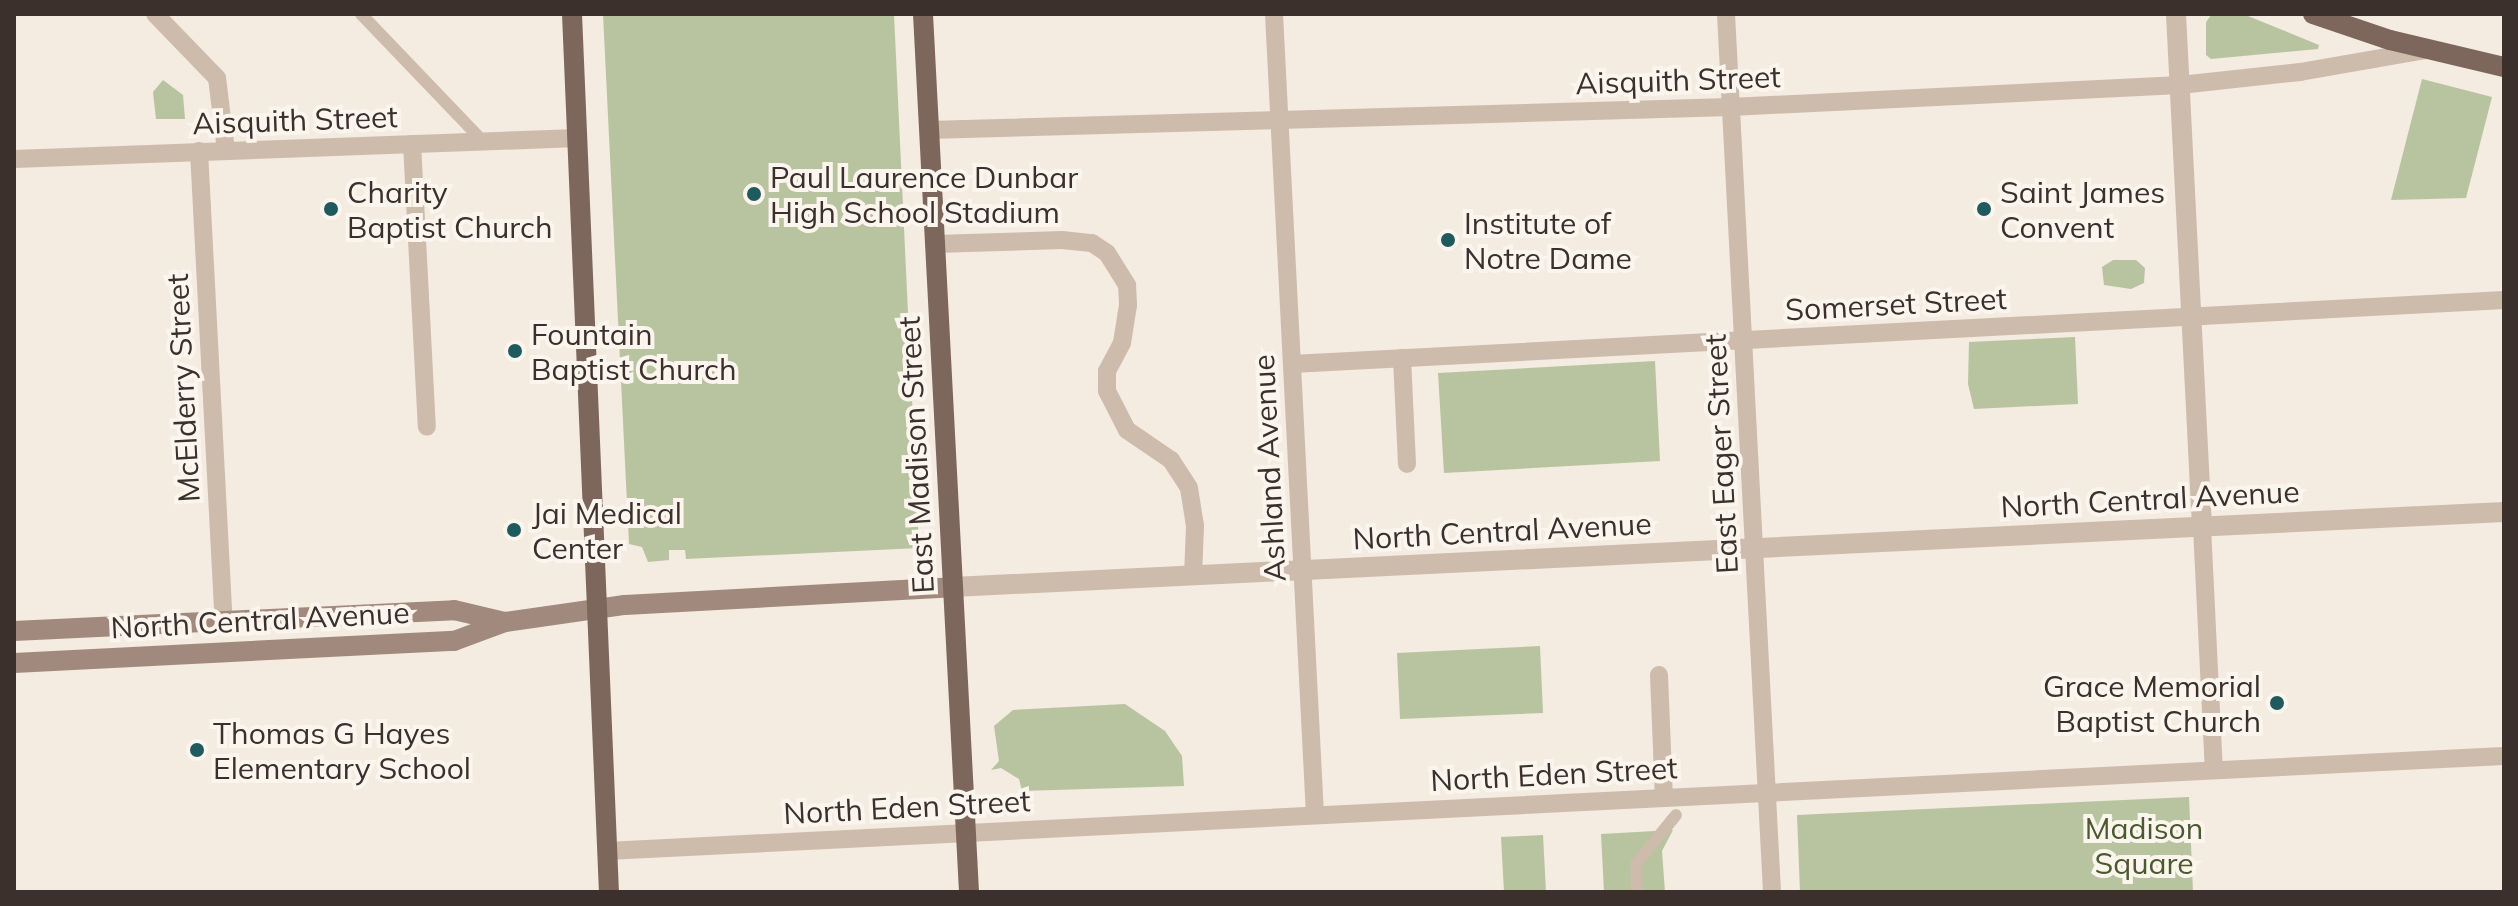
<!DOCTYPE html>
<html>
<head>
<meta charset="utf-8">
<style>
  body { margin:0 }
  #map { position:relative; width:2518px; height:906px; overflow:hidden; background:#f4ebe1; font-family:Mulish,sans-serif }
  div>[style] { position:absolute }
  .green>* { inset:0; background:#b8c4a0 }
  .pedestrian>* { height:12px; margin:-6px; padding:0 6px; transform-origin:6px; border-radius:6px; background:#cdbbac }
  .minor>* { height:18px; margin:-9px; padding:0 9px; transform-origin:9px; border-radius:9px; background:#cdbbac }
  .tertiary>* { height:20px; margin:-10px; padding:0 10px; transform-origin:10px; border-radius:10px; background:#cdbbac }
  .secondary>* { height:20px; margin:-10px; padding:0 10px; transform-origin:10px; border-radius:10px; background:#a18a7d }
  .primary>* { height:20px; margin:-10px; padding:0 10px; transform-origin:10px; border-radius:10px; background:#7d675c }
  .dots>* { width:22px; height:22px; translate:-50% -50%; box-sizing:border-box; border:4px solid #fbf5ee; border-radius:50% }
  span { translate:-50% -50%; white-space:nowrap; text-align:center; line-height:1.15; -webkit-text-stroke:8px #fbf5ee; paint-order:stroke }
  .street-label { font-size:30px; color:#3b302b }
  .poi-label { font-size:30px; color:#3b302b }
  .left { translate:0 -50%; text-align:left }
  .right { translate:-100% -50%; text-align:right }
  .park-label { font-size:30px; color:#4a5a2e }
  .frame { position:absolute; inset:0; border:16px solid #3b302b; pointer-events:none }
</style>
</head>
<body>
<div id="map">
  <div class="green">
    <i style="clip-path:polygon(603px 14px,894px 14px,919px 548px,686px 559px,685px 550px,669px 550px,669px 560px,648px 562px,642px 547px,629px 544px)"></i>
    <i style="clip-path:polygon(2212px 14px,2243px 14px,2319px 45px,2318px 49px,2211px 59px,2206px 55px,2206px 22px)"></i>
    <i style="clip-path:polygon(2422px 79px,2492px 97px,2466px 198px,2391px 200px)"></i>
    <i style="clip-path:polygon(163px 80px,183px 95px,185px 119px,156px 119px,153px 92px)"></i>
    <i style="clip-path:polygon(2136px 260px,2145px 268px,2144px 283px,2131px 289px,2104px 285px,2102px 267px,2113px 260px)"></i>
    <i style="clip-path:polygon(2075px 337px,2078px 404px,1974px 409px,1968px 384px,1969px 342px)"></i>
    <i style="clip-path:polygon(1655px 361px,1660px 461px,1444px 473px,1438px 373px)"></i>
    <i style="clip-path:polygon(1540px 646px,1543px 713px,1400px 719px,1397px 653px)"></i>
    <i style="clip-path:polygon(1125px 704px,1165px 731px,1182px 756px,1184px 786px,1022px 791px,1019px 779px,1001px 768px,991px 770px,999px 761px,994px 726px,1013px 710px)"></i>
    <i style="clip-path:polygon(2189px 797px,2193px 892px,1800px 892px,1797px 815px)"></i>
    <i style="clip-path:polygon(1673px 830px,1662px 851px,1665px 892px,1604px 892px,1601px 834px)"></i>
    <i style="clip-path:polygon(1543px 835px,1546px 892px,1504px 892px,1501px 837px)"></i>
  </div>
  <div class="pedestrian">
    <i style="left:361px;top:14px;width:176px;rotate:46.2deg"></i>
    <i style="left:1637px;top:892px;width:28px;rotate:-92deg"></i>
    <i style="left:1636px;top:864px;width:63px;rotate:-50.8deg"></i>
  </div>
  <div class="minor">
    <i style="left:155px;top:14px;width:89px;rotate:45.9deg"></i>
    <i style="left:217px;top:78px;width:73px;rotate:82.9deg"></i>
    <i style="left:1274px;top:14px;width:801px;rotate:87.07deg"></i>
    <i style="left:1726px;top:14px;width:879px;rotate:87deg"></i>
    <i style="left:929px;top:130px;width:802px;rotate:-1.64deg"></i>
    <i style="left:1731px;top:107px;width:450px;rotate:-2.8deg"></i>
    <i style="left:2180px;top:85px;width:121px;rotate:-6.2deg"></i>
    <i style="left:2300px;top:72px;width:128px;rotate:-9.9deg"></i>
    <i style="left:412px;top:144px;width:283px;rotate:87deg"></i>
    <i style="left:199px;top:151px;width:472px;rotate:87deg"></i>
    <i style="left:14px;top:159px;width:564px;rotate:-2.13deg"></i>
    <i style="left:935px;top:244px;width:127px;rotate:-1.8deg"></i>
    <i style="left:1062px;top:240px;width:30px;rotate:6deg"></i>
    <i style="left:1092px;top:243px;width:18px;rotate:34deg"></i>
    <i style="left:1107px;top:253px;width:38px;rotate:58deg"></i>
    <i style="left:1127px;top:285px;width:20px;rotate:87deg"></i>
    <i style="left:1128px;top:305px;width:38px;rotate:99deg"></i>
    <i style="left:1122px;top:343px;width:32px;rotate:118deg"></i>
    <i style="left:1107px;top:371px;width:20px;rotate:90deg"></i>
    <i style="left:1107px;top:391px;width:44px;rotate:62.9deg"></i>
    <i style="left:1127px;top:430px;width:53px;rotate:34.3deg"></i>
    <i style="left:1171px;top:460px;width:33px;rotate:57deg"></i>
    <i style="left:1189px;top:488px;width:38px;rotate:81deg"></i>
    <i style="left:1195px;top:526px;width:50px;rotate:92.3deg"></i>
    <i style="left:1402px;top:358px;width:106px;rotate:87.3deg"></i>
    <i style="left:1292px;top:364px;width:1214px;rotate:-3.02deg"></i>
    <i style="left:2202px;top:527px;width:243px;rotate:87.2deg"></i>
    <i style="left:1659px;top:675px;width:122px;rotate:87.7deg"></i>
    <i style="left:607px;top:851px;width:1899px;rotate:-2.87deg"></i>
  </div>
  <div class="tertiary">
    <i style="left:2176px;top:14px;width:514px;rotate:87.1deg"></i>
    <i style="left:953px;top:587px;width:1553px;rotate:-2.77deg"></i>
  </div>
  <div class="secondary">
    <i style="left:14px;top:631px;width:441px;rotate:-2.7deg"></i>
    <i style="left:454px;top:610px;width:52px;rotate:13.2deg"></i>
    <i style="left:14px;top:663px;width:441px;rotate:-2.9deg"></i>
    <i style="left:454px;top:641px;width:54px;rotate:-20.4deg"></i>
    <i style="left:505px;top:622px;width:121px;rotate:-8.1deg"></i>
    <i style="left:625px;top:605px;width:328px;rotate:-3.1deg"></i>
  </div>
  <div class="primary">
    <i style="left:572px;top:14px;width:879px;rotate:87.59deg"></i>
    <i style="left:923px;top:14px;width:879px;rotate:87deg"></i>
    <i style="left:2313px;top:14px;width:81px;rotate:18.7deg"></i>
    <i style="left:2390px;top:40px;width:117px;rotate:13.3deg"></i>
  </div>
  <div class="dots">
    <i style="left:754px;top:194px;background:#1f5a5e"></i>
    <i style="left:331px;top:209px;background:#1f5a5e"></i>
    <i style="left:1984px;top:209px;background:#1f5a5e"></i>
    <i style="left:1448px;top:240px;background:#1f5a5e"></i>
    <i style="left:515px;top:351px;background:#1f5a5e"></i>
    <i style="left:514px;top:530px;background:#1f5a5e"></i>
    <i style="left:2277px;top:703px;background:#1f5a5e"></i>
    <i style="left:197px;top:750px;background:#1f5a5e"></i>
  </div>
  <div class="street-label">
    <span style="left:1678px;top:80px;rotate:-2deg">Aisquith Street</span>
    <span style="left:295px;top:120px;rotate:-2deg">Aisquith Street</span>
    <span style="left:1896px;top:304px;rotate:-3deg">Somerset Street</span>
    <span style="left:183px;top:388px;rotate:-93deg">McElderry Street</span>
    <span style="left:1721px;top:454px;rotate:-93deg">East Eager Street</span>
    <span style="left:916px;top:455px;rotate:-93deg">East Madison Street</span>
    <span style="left:1269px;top:468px;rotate:-93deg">Ashland Avenue</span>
    <span style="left:2150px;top:499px;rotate:-3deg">North Central Avenue</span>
    <span style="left:1502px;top:531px;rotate:-3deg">North Central Avenue</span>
    <span style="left:260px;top:620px;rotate:-3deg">North Central Avenue</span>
    <span style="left:1554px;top:774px;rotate:-3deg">North Eden Street</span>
    <span style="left:907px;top:807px;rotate:-3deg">North Eden Street</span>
  </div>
  <div class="poi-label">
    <span class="left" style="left:770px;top:194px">Paul Laurence Dunbar<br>High School Stadium</span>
    <span class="left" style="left:347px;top:209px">Charity<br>Baptist Church</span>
    <span class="left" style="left:2000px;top:209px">Saint James<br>Convent</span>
    <span class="left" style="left:1464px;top:240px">Institute of<br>Notre Dame</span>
    <span class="left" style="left:531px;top:351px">Fountain<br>Baptist Church</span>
    <span class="left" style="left:532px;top:530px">Jai Medical<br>Center</span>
    <span class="right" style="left:2261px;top:703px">Grace Memorial<br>Baptist Church</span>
    <span class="left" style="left:213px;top:750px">Thomas G Hayes<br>Elementary School</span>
  </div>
  <div class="park-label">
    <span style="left:2144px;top:845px">Madison<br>Square</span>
  </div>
  <div class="frame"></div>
</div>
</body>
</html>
